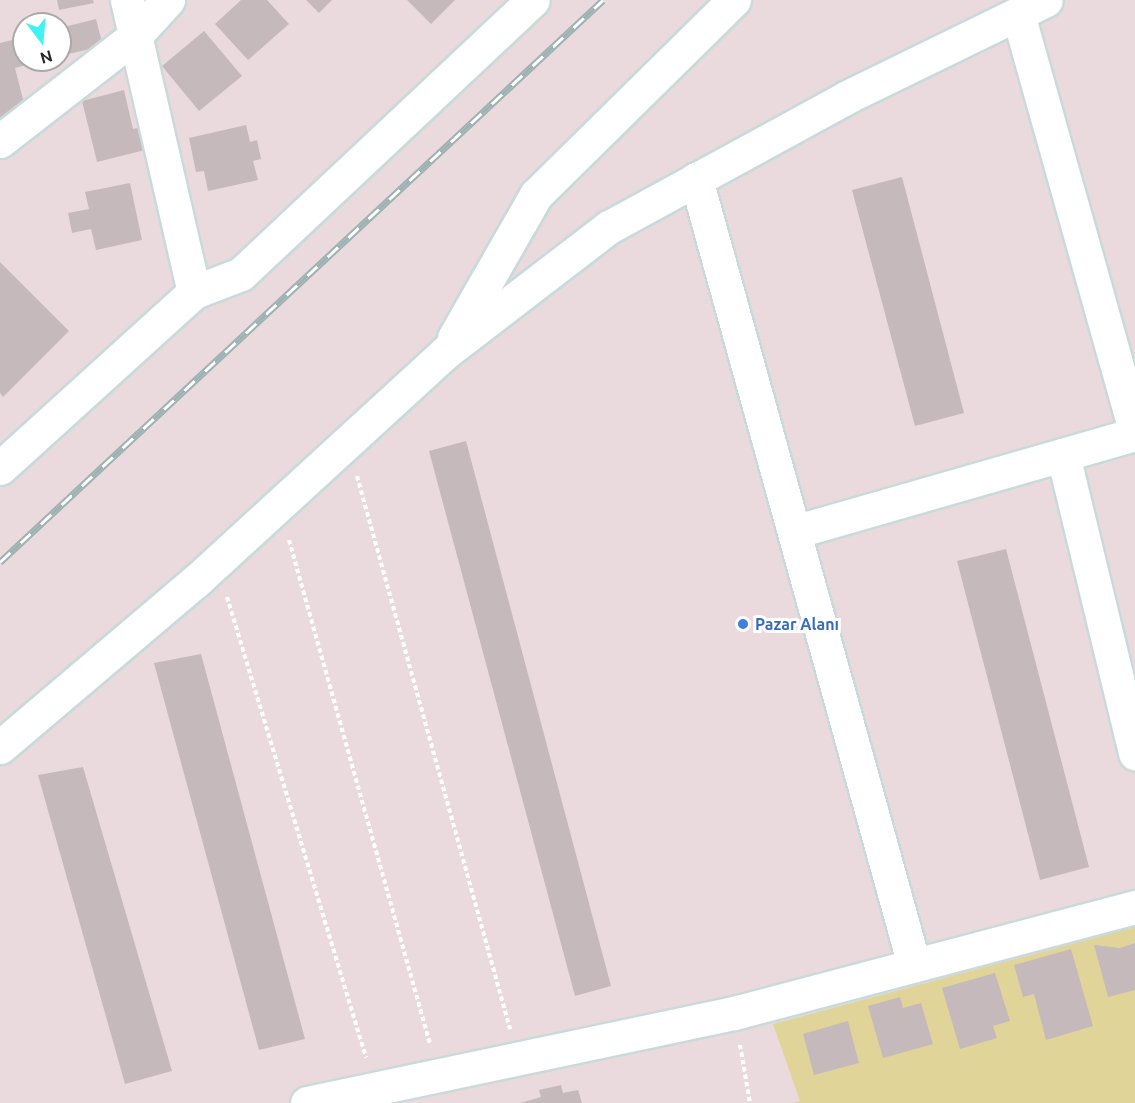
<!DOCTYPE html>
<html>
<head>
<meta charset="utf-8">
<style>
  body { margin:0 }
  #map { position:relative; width:1135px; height:1103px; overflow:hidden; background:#eadade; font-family:Ubuntu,sans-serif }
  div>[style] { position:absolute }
  .green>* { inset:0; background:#e0d498 }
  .building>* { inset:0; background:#c5b9bc }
  .path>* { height:4px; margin-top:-2px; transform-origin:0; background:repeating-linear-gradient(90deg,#fff 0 4.5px,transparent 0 7.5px) }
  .roads { filter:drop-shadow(2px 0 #c9dada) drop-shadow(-2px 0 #c9dada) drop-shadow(0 2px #c9dada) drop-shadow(0 -2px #c9dada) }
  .minor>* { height:33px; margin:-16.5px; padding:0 16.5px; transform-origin:16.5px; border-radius:16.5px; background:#fff }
  .rail>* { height:7px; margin-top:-3.5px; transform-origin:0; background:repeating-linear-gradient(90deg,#fff 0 14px,#9db2b2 0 28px); box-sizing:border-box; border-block:2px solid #9db2b2 }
  .dots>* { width:16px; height:16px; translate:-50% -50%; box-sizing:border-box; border:3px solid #fff; border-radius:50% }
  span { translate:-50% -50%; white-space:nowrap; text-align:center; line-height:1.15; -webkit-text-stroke:6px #fff; paint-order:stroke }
  .shop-label { font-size:16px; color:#366cbe; font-weight:700 }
  .left { translate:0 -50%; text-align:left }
  .north { position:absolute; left:12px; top:12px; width:60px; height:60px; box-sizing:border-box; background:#fff; border:2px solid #a9a9a9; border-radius:50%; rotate:164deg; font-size:16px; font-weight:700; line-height:24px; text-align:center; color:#282828 }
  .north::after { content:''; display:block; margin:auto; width:21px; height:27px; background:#3ef3f1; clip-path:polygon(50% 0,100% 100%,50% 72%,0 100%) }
</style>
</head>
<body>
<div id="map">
  <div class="green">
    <i style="clip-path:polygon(1135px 927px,1135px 1103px,794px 1103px,800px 1101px,773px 1024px)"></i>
  </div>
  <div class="building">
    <i style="clip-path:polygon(57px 0,93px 0,94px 3px,59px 10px)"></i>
    <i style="clip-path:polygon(241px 0,267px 0,289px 24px,248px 60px,215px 24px)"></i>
    <i style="clip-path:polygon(306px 0,332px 0,319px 13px)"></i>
    <i style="clip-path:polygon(407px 0,455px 0,431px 24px)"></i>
    <i style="clip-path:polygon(96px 19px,103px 46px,60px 56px,60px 28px)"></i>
    <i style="clip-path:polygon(204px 31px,242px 76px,199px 111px,162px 66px)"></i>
    <i style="clip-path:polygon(24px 37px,24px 60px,42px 61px,15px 68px,26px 111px,0 117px,0 43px)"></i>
    <i style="clip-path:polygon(124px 90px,133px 129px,143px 127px,149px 149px,97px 162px,82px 101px)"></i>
    <i style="clip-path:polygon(246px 125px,250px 142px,257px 140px,261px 159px,253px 161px,258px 180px,208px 191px,204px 171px,196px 172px,189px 138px)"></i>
    <i style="clip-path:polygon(902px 177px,964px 413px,915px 426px,852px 190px)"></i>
    <i style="clip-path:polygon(130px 183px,142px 240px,96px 250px,91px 229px,72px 233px,68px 213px,89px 209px,85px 192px)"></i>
    <i style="clip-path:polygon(0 262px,69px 331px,3px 397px,0 393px)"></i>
    <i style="clip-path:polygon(466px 441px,611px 986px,575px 996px,429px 451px)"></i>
    <i style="clip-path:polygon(1006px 549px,1089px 867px,1040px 880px,957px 561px)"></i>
    <i style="clip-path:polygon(201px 654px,305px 1039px,259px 1050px,154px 663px)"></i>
    <i style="clip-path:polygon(83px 767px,172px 1071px,125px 1084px,38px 775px)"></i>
    <i style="clip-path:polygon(1135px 943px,1135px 990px,1108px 997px,1094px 945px,1120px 948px)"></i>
    <i style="clip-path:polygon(1071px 949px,1093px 1026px,1046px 1040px,1034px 994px,1023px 997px,1014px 965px)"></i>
    <i style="clip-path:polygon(995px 973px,1010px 1021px,993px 1026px,997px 1038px,960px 1049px,942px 988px)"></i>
    <i style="clip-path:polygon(900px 997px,903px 1008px,921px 1003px,933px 1044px,883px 1058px,868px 1006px)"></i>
    <i style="clip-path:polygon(848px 1021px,859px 1063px,814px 1075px,803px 1034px)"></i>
    <i style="clip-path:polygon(561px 1085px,563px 1093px,578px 1090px,582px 1103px,520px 1103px,541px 1097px,539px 1090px)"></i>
  </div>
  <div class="path">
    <i style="left:357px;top:476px;width:574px;rotate:74.53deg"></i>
    <i style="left:289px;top:540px;width:523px;rotate:74.37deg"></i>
    <i style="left:227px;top:597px;width:481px;rotate:73.2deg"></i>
    <i style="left:740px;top:1045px;width:59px;rotate:80.2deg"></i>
  </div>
  <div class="roads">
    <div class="minor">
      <i style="left:127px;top:0;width:300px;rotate:77.1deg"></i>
      <i style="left:1018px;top:14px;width:433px;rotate:74.3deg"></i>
      <i style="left:0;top:141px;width:171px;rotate:-37.9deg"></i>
      <i style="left:135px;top:36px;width:49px;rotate:-47.5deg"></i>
      <i style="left:696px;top:179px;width:816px;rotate:74.5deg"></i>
      <i style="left:454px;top:338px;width:165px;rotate:-60.2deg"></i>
      <i style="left:536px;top:195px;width:278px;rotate:-44.6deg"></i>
      <i style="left:1063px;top:455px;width:307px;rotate:76.4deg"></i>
      <i style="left:0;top:468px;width:262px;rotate:-42.2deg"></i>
      <i style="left:194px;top:292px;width:50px;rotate:-21deg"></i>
      <i style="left:241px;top:274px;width:400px;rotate:-43.2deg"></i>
      <i style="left:797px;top:531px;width:352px;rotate:-16deg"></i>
      <i style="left:0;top:747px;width:257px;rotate:-40.3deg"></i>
      <i style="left:196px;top:581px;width:339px;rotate:-42.5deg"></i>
      <i style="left:446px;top:352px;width:205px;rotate:-37.5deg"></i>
      <i style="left:609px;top:227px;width:271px;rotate:-28.6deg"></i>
      <i style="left:847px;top:97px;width:221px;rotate:-26deg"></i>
      <i style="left:307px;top:1103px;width:436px;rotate:-11.9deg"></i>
      <i style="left:734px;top:1013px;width:415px;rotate:-14.8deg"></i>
    </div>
  </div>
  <div class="rail">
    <i style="left:0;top:562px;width:824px;rotate:-42.98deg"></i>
  </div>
  <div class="dots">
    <i style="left:743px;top:624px;background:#3f7fe0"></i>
  </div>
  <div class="shop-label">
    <span class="left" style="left:755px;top:624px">Pazar Alanı</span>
  </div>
  <div class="north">N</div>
</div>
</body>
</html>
